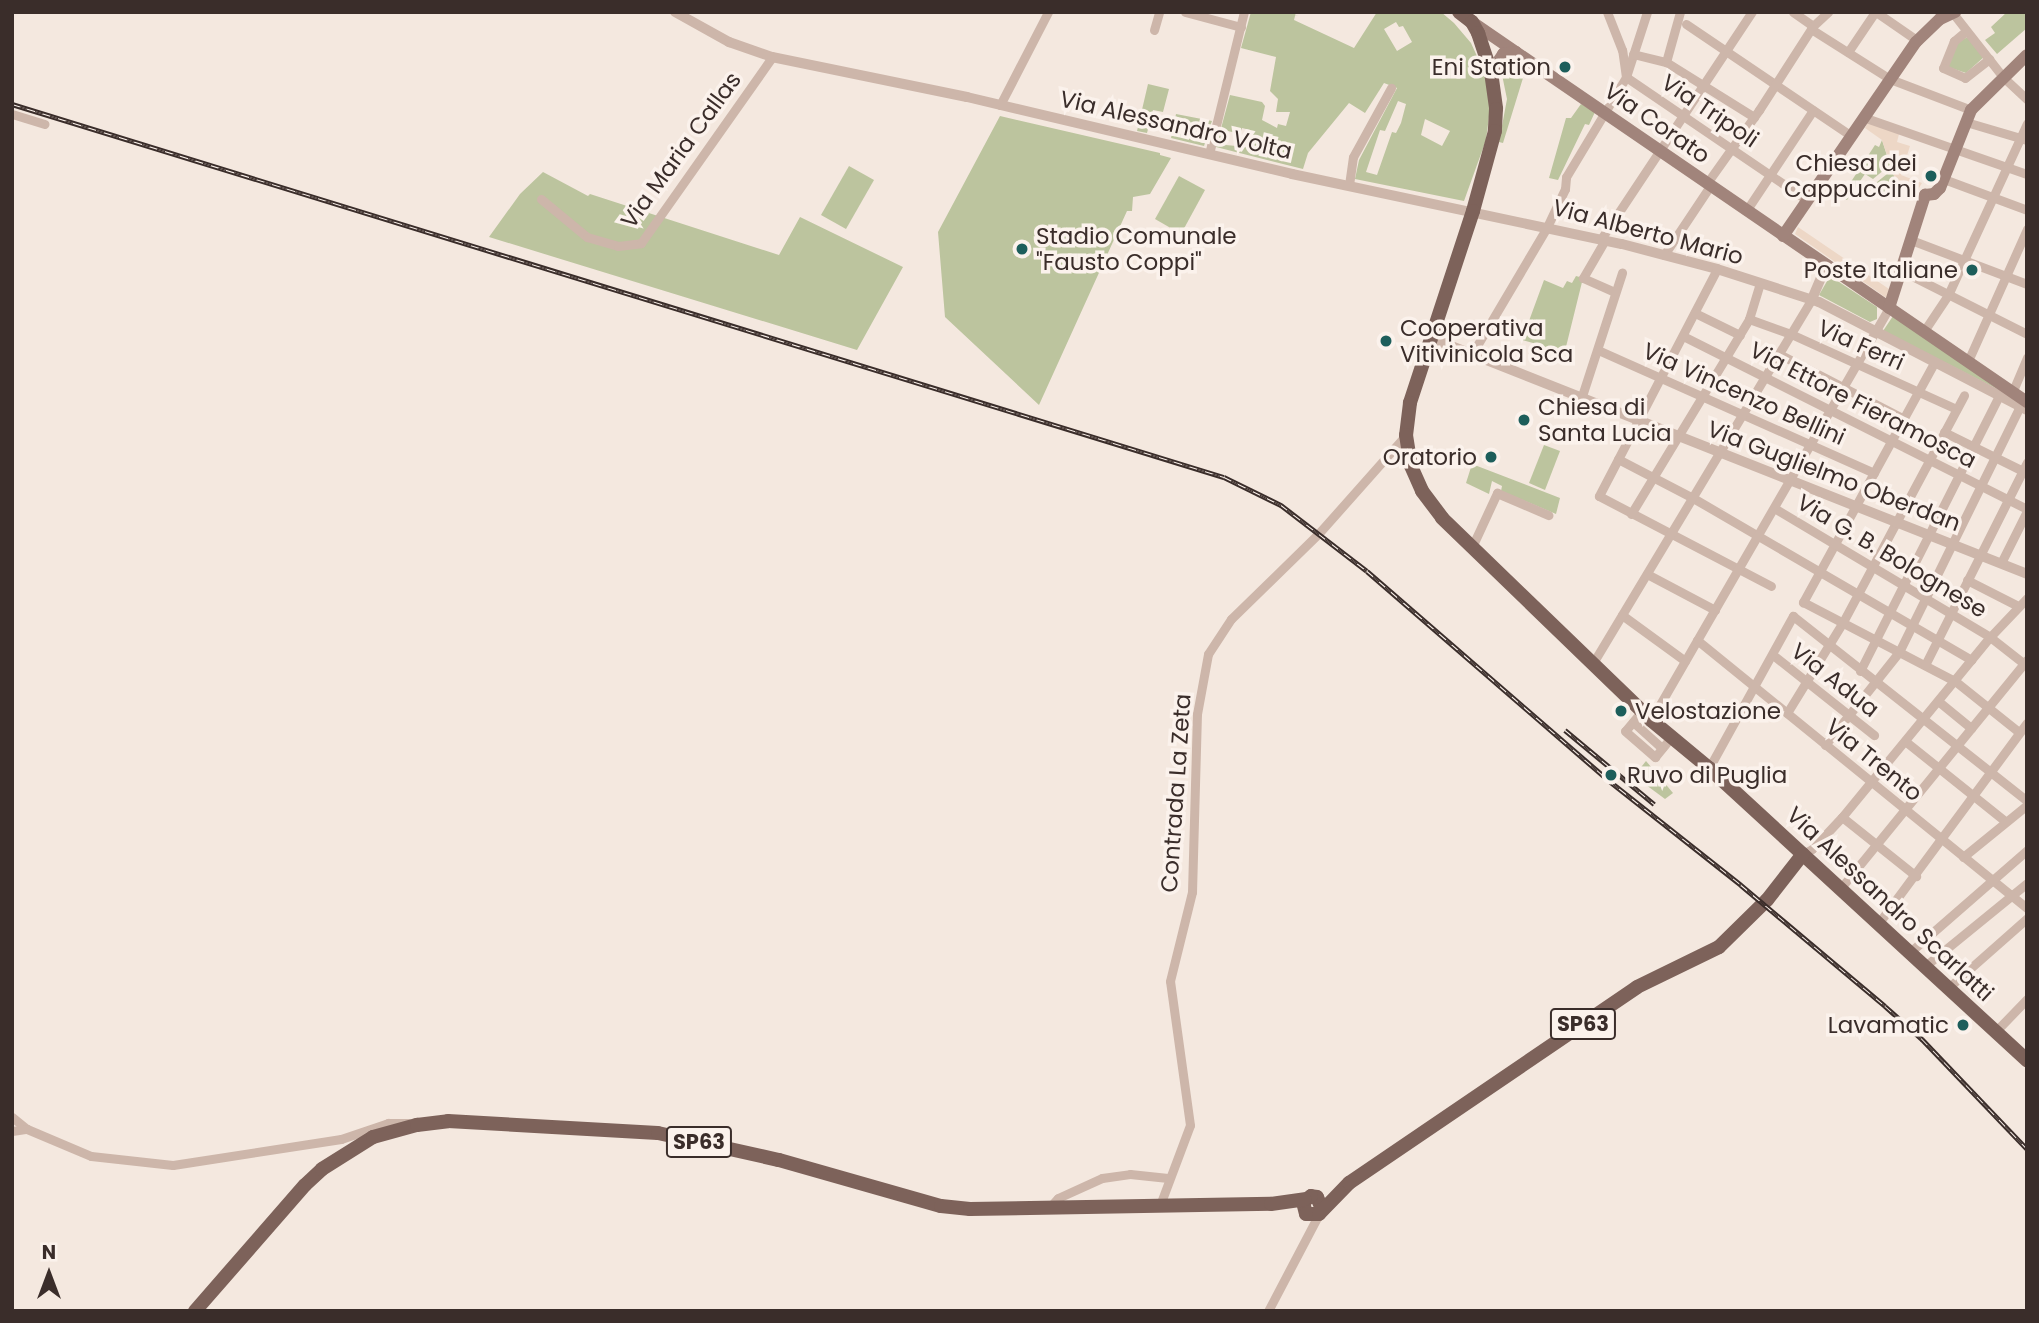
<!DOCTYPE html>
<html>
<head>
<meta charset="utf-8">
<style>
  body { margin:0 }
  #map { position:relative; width:2039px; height:1323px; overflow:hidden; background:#f4e8df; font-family:Poppins,sans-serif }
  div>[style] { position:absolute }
  .green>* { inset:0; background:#bcc49e }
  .plaza>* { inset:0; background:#edd7c6 }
  .minor>* { height:9px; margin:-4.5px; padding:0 4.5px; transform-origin:4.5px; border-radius:4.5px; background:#cdb6aa }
  .tertiary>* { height:10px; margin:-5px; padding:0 5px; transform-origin:5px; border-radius:5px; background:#cdb6aa }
  .secondary>* { height:12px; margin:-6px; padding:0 6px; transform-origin:6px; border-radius:6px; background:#a1847b }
  .primary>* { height:14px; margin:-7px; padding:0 7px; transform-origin:7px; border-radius:7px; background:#7d625a }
  .rail>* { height:5px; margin-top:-2.5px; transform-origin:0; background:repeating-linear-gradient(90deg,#fbf2ec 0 8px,#3a2d2a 0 16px); box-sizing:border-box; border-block:2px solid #3a2d2a }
  .dots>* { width:19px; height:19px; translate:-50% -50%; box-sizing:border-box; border:4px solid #fbf2ec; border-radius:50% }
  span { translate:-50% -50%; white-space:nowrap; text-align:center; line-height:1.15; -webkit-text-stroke:7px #fbf2ec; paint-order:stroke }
  .shield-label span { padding:2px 5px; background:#fbf2ec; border:2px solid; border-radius:5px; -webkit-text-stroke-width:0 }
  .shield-label { font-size:21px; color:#3a2d2a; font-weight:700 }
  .poi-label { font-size:23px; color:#3a2d2a }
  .right { translate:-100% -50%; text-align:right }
  .left { translate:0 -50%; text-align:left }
  .street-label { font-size:23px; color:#3a2d2a }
  .frame { position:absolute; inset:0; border:14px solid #3a2d2a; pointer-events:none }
  .north { position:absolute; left:14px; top:1239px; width:70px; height:70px; -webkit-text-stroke:5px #fbf2ec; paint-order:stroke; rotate:0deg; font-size:19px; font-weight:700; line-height:28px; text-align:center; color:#3a2d2a }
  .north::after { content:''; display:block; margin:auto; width:24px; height:32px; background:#3a2d2a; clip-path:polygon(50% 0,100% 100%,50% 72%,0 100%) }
</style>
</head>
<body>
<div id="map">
  <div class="green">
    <i style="clip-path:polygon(evenodd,1251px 12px,1296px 12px,1294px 20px,1354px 48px,1377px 12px,1441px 12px,1454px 23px,1471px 43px,1486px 76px,1490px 109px,1486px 140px,1464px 201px,1355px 179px,1359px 160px,1397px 88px,1384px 83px,1365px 113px,1349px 103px,1308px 153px,1303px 169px,1216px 147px,1230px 95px,1262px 102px,1265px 106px,1262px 120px,1277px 128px,1278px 124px,1286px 126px,1290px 112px,1276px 112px,1278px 99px,1270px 91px,1276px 57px,1241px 48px,1251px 12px,1396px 22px,1399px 27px,1403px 26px,1412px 42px,1397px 51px,1384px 29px,1396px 22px,1251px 12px,1398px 101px,1406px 104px,1401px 123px,1396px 133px,1392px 132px,1377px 175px,1366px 172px,1380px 130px,1385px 131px,1398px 101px,1251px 12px,1425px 119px,1450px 131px,1442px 146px,1421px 135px,1425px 119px,1251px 12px,1242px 128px,1250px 130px,1246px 147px,1226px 145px,1228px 131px,1240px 134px,1242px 128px)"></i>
    <i style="clip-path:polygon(2007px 12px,2027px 12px,2027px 28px,1997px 54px,1985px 40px,1995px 33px,1991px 27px)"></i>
    <i style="clip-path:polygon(1968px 37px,1984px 57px,1966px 73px,1948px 67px,1957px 42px)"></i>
    <i style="clip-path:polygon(1513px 55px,1527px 65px,1503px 143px,1499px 142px,1507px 99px,1500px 65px)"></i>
    <i style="clip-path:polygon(1148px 84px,1169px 89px,1163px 112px,1153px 110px,1147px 133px,1137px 131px)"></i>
    <i style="clip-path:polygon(1581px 104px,1595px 112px,1589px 125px,1585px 124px,1558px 180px,1549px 178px,1566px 118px,1571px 118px)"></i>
    <i style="clip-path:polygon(1176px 114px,1212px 121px,1210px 126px,1182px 123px,1180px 134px,1207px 137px,1204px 146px,1171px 138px)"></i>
    <i style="clip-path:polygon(1000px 116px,1160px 153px,1160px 155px,1171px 158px,1150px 194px,1133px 197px,1132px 211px,1127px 211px,1039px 405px,945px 317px,938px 232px)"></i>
    <i style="clip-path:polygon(1882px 140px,1890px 165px,1873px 179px,1865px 174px,1847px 200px,1841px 197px,1875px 145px,1879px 147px)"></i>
    <i style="clip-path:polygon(849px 166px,874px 180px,846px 229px,821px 215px)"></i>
    <i style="clip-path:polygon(1892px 170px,1897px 185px,1895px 195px,1899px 196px,1898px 200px,1884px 194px,1877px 182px)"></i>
    <i style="clip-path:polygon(543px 172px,588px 196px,590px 194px,779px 255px,800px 217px,903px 267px,857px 350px,489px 237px,520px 194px)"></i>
    <i style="clip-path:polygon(1179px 176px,1205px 190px,1181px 234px,1155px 219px)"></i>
    <i style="clip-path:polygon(1576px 276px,1583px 278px,1564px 355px,1536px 348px,1533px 343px,1522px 340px,1544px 280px,1563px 288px,1567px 281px,1572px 283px)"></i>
    <i style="clip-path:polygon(1830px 276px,1877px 307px,1877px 319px,1870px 322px,1819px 295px)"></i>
    <i style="clip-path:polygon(1893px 316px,2005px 393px,1883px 331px)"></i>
    <i style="clip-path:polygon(1544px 445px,1560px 451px,1545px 490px,1529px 483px)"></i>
    <i style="clip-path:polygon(1472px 464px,1560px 498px,1556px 514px,1501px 491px,1502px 486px,1492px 481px,1489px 494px,1466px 483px)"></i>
    <i style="clip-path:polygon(1646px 761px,1673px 793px,1665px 799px,1634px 776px)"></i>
  </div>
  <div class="plaza">
    <i style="clip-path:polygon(1868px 122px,1899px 134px,1897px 142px,1910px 146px,1901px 175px,1922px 183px,1917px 191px,1897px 185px,1882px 140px,1865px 128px)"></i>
    <i style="clip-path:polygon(1798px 227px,1889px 289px,1888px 299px,1795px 234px)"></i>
  </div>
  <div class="minor">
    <i style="left:1185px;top:12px;width:58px;rotate:15deg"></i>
    <i style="left:1647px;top:12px;width:68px;rotate:107.9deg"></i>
    <i style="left:1626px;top:77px;width:219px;rotate:34.2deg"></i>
    <i style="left:1793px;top:12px;width:24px;rotate:35deg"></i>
    <i style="left:1876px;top:12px;width:51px;rotate:34.6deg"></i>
    <i style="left:1952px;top:12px;width:83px;rotate:51.9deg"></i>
    <i style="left:2003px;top:77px;width:33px;rotate:43deg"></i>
    <i style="left:1686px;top:24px;width:198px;rotate:34.1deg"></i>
    <i style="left:1811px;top:29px;width:93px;rotate:32.3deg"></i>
    <i style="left:1890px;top:79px;width:87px;rotate:20.9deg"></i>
    <i style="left:1154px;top:30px;width:19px;rotate:-74deg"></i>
    <i style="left:1966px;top:31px;width:16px;rotate:140deg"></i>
    <i style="left:1954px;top:41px;width:29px;rotate:112deg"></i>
    <i style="left:1943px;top:68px;width:24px;rotate:24deg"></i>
    <i style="left:1965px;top:78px;width:31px;rotate:-38deg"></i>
    <i style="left:1848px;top:52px;width:48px;rotate:-56deg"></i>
    <i style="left:1633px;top:54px;width:34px;rotate:14deg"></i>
    <i style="left:1666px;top:62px;width:52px;rotate:-74.4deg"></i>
    <i style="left:1666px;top:62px;width:104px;rotate:32deg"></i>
    <i style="left:1000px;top:105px;width:105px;rotate:-62.7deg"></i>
    <i style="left:12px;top:114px;width:34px;rotate:17deg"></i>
    <i style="left:1863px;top:117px;width:174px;rotate:19.2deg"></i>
    <i style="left:1966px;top:122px;width:64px;rotate:16.4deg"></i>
    <i style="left:1209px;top:154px;width:146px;rotate:-76.2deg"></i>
    <i style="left:1941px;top:178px;width:92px;rotate:20.4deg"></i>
    <i style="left:1707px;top:183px;width:90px;rotate:-54.5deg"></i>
    <i style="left:1759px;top:110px;width:100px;rotate:-57.3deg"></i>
    <i style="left:1813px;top:26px;width:21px;rotate:-43deg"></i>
    <i style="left:1349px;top:185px;width:28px;rotate:-82deg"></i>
    <i style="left:1353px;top:157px;width:79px;rotate:-61.2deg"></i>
    <i style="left:541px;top:199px;width:60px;rotate:39.6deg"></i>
    <i style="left:587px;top:237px;width:32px;rotate:16deg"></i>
    <i style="left:618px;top:246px;width:23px;rotate:-7deg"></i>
    <i style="left:641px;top:243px;width:228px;rotate:-54.8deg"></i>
    <i style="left:1746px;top:211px;width:121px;rotate:-56.4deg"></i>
    <i style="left:1601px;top:239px;width:273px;rotate:-56.4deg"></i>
    <i style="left:1605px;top:240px;width:44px;rotate:120.1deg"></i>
    <i style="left:1583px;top:278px;width:35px;rotate:24deg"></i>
    <i style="left:1911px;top:240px;width:124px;rotate:20.8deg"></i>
    <i style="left:1664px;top:255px;width:83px;rotate:-56.3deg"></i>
    <i style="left:1717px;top:269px;width:256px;rotate:117.5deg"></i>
    <i style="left:1599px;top:496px;width:194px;rotate:27.6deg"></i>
    <i style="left:1902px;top:271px;width:140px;rotate:26.7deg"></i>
    <i style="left:1695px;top:313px;width:50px;rotate:26.1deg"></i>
    <i style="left:1749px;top:319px;width:45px;rotate:19.7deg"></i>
    <i style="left:1791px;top:334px;width:181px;rotate:24.4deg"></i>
    <i style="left:1924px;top:331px;width:43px;rotate:-56.3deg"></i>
    <i style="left:1948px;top:295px;width:189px;rotate:-65.3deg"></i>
    <i style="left:1683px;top:336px;width:385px;rotate:26.7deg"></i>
    <i style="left:1598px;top:350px;width:302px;rotate:24deg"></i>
    <i style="left:1472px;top:354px;width:147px;rotate:-59.4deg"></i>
    <i style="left:1547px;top:227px;width:42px;rotate:-64.7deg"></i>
    <i style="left:1565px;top:189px;width:12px;rotate:-85deg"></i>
    <i style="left:1566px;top:177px;width:117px;rotate:-59deg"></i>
    <i style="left:1626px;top:77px;width:27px;rotate:-98deg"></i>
    <i style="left:1622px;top:50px;width:41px;rotate:-111.5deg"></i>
    <i style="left:1779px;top:354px;width:141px;rotate:27.5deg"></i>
    <i style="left:1968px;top:361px;width:145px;rotate:-65.9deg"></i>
    <i style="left:1934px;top:363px;width:273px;rotate:118.7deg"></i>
    <i style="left:1803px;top:602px;width:171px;rotate:27.5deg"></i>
    <i style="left:1955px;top:681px;width:82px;rotate:38.6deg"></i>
    <i style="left:2012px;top:393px;width:39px;rotate:-67deg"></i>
    <i style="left:1581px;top:399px;width:133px;rotate:-72deg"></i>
    <i style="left:1944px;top:432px;width:90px;rotate:26.3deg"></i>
    <i style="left:1618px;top:459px;width:85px;rotate:27.5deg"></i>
    <i style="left:1693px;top:498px;width:322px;rotate:30.2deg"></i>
    <i style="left:1774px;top:508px;width:252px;rotate:30.8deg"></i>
    <i style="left:1990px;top:637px;width:47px;rotate:38.1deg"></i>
    <i style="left:1631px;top:514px;width:228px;rotate:-58.8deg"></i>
    <i style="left:1749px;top:319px;width:37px;rotate:-73deg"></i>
    <i style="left:1472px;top:547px;width:60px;rotate:-65.2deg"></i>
    <i style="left:1497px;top:493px;width:56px;rotate:23.3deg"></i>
    <i style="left:2001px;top:563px;width:58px;rotate:-63.4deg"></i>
    <i style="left:1647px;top:574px;width:77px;rotate:27.9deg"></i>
    <i style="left:1967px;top:580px;width:57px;rotate:27deg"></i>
    <i style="left:1622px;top:615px;width:78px;rotate:36.1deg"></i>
    <i style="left:1697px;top:640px;width:425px;rotate:39.1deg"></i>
    <i style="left:1773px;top:655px;width:129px;rotate:38.4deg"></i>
    <i style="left:1593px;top:663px;width:425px;rotate:-59deg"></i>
    <i style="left:1925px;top:665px;width:227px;rotate:-63.3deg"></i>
    <i style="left:1860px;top:671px;width:308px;rotate:-63.2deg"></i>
    <i style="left:1938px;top:701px;width:43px;rotate:39.3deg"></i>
    <i style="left:1642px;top:711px;width:26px;rotate:130deg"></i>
    <i style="left:1625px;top:731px;width:40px;rotate:41deg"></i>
    <i style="left:1655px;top:757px;width:26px;rotate:-51deg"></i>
    <i style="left:1787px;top:713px;width:107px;rotate:-58.4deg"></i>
    <i style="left:1843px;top:622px;width:257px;rotate:-61.9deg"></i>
    <i style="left:1651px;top:720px;width:476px;rotate:-60deg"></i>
    <i style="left:1633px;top:722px;width:39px;rotate:42deg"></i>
    <i style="left:1905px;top:741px;width:128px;rotate:38.7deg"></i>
    <i style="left:1825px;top:745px;width:119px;rotate:-51.5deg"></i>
    <i style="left:1899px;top:652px;width:274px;rotate:-63.8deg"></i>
    <i style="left:1709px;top:768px;width:174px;rotate:-61.1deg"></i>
    <i style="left:1793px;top:616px;width:298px;rotate:38.3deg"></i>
    <i style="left:1842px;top:817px;width:95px;rotate:38.6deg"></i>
    <i style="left:1803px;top:854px;width:10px;rotate:-29deg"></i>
    <i style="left:1812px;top:849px;width:44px;rotate:-46.8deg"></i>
    <i style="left:1842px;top:817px;width:233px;rotate:-50.6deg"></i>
    <i style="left:1990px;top:637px;width:54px;rotate:-46.5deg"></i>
    <i style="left:1963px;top:857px;width:82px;rotate:-39.1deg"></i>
    <i style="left:1840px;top:889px;width:296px;rotate:-50.8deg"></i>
    <i style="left:1878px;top:924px;width:250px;rotate:-53.5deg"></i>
    <i style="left:1909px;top:953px;width:157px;rotate:-41.1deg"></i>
    <i style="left:1924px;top:967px;width:133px;rotate:-39.2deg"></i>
    <i style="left:1948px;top:988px;width:106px;rotate:-41.5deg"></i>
    <i style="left:1995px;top:1032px;width:46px;rotate:-45.9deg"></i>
    <i style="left:12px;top:1117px;width:19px;rotate:39deg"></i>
    <i style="left:27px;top:1129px;width:69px;rotate:22.9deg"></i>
    <i style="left:91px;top:1156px;width:82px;rotate:6.3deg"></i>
    <i style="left:173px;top:1165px;width:170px;rotate:-8.8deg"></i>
    <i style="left:341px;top:1139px;width:50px;rotate:-18.8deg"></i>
    <i style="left:388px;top:1123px;width:20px"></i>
    <i style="left:12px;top:1131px;width:15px;rotate:-8deg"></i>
    <i style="left:1160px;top:1205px;width:85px;rotate:-69.4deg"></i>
    <i style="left:1190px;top:1125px;width:145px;rotate:-97.9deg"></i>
    <i style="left:1170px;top:981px;width:92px;rotate:-76.1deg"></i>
    <i style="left:1192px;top:892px;width:178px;rotate:-88.4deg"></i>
    <i style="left:1197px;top:714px;width:61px;rotate:-79.6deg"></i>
    <i style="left:1208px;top:654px;width:42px;rotate:-56.7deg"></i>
    <i style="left:1231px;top:619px;width:123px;rotate:-44.3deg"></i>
    <i style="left:1319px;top:533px;width:131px;rotate:-48.4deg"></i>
    <i style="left:1049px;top:1208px;width:13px;rotate:-48deg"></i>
    <i style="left:1058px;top:1198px;width:48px;rotate:-24.4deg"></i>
    <i style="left:1102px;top:1178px;width:28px;rotate:-8deg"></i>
    <i style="left:1130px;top:1174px;width:38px;rotate:6deg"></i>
    <i style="left:1268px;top:1311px;width:110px;rotate:-62.3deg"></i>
  </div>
  <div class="tertiary">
    <i style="left:675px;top:12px;width:62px;rotate:29.1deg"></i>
    <i style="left:729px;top:42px;width:46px;rotate:19.2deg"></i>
    <i style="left:772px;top:57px;width:199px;rotate:11.6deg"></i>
    <i style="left:967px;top:97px;width:334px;rotate:13.3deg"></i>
    <i style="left:1292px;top:174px;width:337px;rotate:12deg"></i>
    <i style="left:1622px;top:244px;width:98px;rotate:14.7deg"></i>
    <i style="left:1717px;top:269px;width:107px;rotate:17.9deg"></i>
    <i style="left:1819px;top:302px;width:234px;rotate:27.4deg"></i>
    <i style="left:1812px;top:299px;width:38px;rotate:-67deg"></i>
    <i style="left:1431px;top:338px;width:641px;rotate:21.6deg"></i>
  </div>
  <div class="secondary">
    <i style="left:1472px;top:22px;width:673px;rotate:34.4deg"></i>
    <i style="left:1491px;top:72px;width:22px;rotate:-56deg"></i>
    <i style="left:1503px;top:54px;width:13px;rotate:-9deg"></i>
    <i style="left:1783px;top:236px;width:235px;rotate:-55.6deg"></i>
    <i style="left:1916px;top:42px;width:33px;rotate:-44deg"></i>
    <i style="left:1940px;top:19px;width:17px;rotate:-25deg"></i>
    <i style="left:1889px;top:308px;width:119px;rotate:-72.3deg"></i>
    <i style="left:1925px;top:195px;width:9px;rotate:-6deg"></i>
    <i style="left:1934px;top:194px;width:8px;rotate:-45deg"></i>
    <i style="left:1940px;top:188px;width:84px;rotate:-68.3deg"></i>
    <i style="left:1971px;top:110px;width:78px;rotate:-44.5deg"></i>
  </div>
  <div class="primary">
    <i style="left:1459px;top:12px;width:16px;rotate:38deg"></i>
    <i style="left:1472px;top:22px;width:13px;rotate:61deg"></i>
    <i style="left:1478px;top:33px;width:41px;rotate:71.6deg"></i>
    <i style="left:1491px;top:72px;width:37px;rotate:82deg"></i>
    <i style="left:1496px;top:109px;width:22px;rotate:93deg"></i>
    <i style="left:1495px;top:131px;width:83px;rotate:105.4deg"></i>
    <i style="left:1473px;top:211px;width:202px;rotate:108.2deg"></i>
    <i style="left:1410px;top:403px;width:32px;rotate:97deg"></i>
    <i style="left:1406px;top:435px;width:31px;rotate:81deg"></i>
    <i style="left:1411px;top:466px;width:27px;rotate:66deg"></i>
    <i style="left:1422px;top:491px;width:34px;rotate:53deg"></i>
    <i style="left:1442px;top:518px;width:291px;rotate:44deg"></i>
    <i style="left:1651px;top:720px;width:75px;rotate:39.6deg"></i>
    <i style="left:1709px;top:768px;width:432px;rotate:42.6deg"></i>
    <i style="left:1322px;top:1209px;width:13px;rotate:-113deg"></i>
    <i style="left:1317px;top:1197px;width:6px;rotate:-171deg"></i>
    <i style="left:1311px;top:1196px;width:10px;rotate:143deg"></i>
    <i style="left:1303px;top:1202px;width:12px;rotate:76deg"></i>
    <i style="left:1306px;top:1214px;width:13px"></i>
    <i style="left:1319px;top:1214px;width:43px;rotate:-45.9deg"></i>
    <i style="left:1349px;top:1183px;width:348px;rotate:-34.2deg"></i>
    <i style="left:1637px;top:987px;width:91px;rotate:-26deg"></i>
    <i style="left:1719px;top:947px;width:67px;rotate:-44.4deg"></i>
    <i style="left:1767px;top:900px;width:58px;rotate:-52deg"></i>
    <i style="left:195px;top:1311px;width:167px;rotate:-48.9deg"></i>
    <i style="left:305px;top:1185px;width:23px;rotate:-43deg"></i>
    <i style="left:322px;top:1169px;width:60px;rotate:-32.1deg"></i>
    <i style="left:373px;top:1137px;width:46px;rotate:-15.3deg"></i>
    <i style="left:417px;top:1125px;width:31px;rotate:-7deg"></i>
    <i style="left:448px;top:1121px;width:210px;rotate:3.3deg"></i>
    <i style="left:658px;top:1133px;width:124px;rotate:12.6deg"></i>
    <i style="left:779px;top:1160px;width:168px;rotate:15.9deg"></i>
    <i style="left:941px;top:1206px;width:29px;rotate:6deg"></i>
    <i style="left:970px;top:1209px;width:301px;rotate:-1deg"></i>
    <i style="left:1271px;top:1204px;width:34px;rotate:-8deg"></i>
  </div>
  <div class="rail">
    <i style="left:12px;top:104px;width:1268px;rotate:17.11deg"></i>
    <i style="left:1224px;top:477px;width:64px;rotate:26.2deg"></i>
    <i style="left:1281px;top:505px;width:108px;rotate:37.5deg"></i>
    <i style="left:1367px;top:571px;width:318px;rotate:40.9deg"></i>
    <i style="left:1607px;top:779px;width:171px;rotate:38.3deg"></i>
    <i style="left:1741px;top:885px;width:188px;rotate:40deg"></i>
    <i style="left:1885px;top:1006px;width:50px;rotate:41.7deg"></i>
    <i style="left:1922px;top:1039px;width:152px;rotate:46.3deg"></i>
    <i style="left:1565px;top:730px;width:116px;rotate:39.7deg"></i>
  </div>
  <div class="dots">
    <i style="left:1565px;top:67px;background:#1d5e5b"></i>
    <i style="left:1931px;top:176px;background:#1d5e5b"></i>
    <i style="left:1022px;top:249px;background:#1d5e5b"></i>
    <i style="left:1972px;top:270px;background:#1d5e5b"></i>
    <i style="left:1386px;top:341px;background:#1d5e5b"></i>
    <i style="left:1524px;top:420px;background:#1d5e5b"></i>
    <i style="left:1491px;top:457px;background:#1d5e5b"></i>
    <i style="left:1621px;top:711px;background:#1d5e5b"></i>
    <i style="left:1611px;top:775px;background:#1d5e5b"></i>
    <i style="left:1963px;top:1025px;background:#1d5e5b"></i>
  </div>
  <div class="shield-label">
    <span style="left:1583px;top:1024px">SP63</span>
    <span style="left:699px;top:1142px">SP63</span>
  </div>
  <div class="poi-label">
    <span class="right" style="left:1551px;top:67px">Eni Station</span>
    <span class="right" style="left:1917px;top:176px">Chiesa dei<br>Cappuccini</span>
    <span class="left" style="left:1036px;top:249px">Stadio Comunale<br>"Fausto Coppi"</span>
    <span class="right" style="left:1958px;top:270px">Poste Italiane</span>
    <span class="left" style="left:1400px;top:341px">Cooperativa<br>Vitivinicola Sca</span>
    <span class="left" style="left:1538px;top:420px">Chiesa di<br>Santa Lucia</span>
    <span class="right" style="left:1477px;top:457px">Oratorio</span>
    <span class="left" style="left:1635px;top:711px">Velostazione</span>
    <span class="left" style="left:1627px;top:775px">Ruvo di Puglia</span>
    <span class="right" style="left:1949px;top:1025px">Lavamatic</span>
  </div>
  <div class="street-label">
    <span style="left:1710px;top:111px;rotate:34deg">Via Tripoli</span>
    <span style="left:1657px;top:123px;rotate:35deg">Via Corato</span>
    <span style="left:1176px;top:125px;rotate:13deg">Via Alessandro Volta</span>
    <span style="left:681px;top:150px;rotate:-54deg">Via Maria Callas</span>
    <span style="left:1648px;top:232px;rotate:15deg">Via Alberto Mario</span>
    <span style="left:1861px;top:345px;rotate:24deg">Via Ferri</span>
    <span style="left:1744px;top:394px;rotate:24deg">Via Vincenzo Bellini</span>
    <span style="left:1863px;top:405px;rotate:27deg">Via Ettore Fieramosca</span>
    <span style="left:1834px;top:476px;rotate:21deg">Via Guglielmo Oberdan</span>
    <span style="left:1892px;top:556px;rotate:31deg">Via G. B. Bolognese</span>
    <span style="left:1835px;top:680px;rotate:38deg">Via Adua</span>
    <span style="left:1874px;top:760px;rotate:39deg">Via Trento</span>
    <span style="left:1176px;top:793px;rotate:-86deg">Contrada La Zeta</span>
    <span style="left:1890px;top:904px;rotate:43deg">Via Alessandro Scarlatti</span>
  </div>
  <div class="frame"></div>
  <div class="north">N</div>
</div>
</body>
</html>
